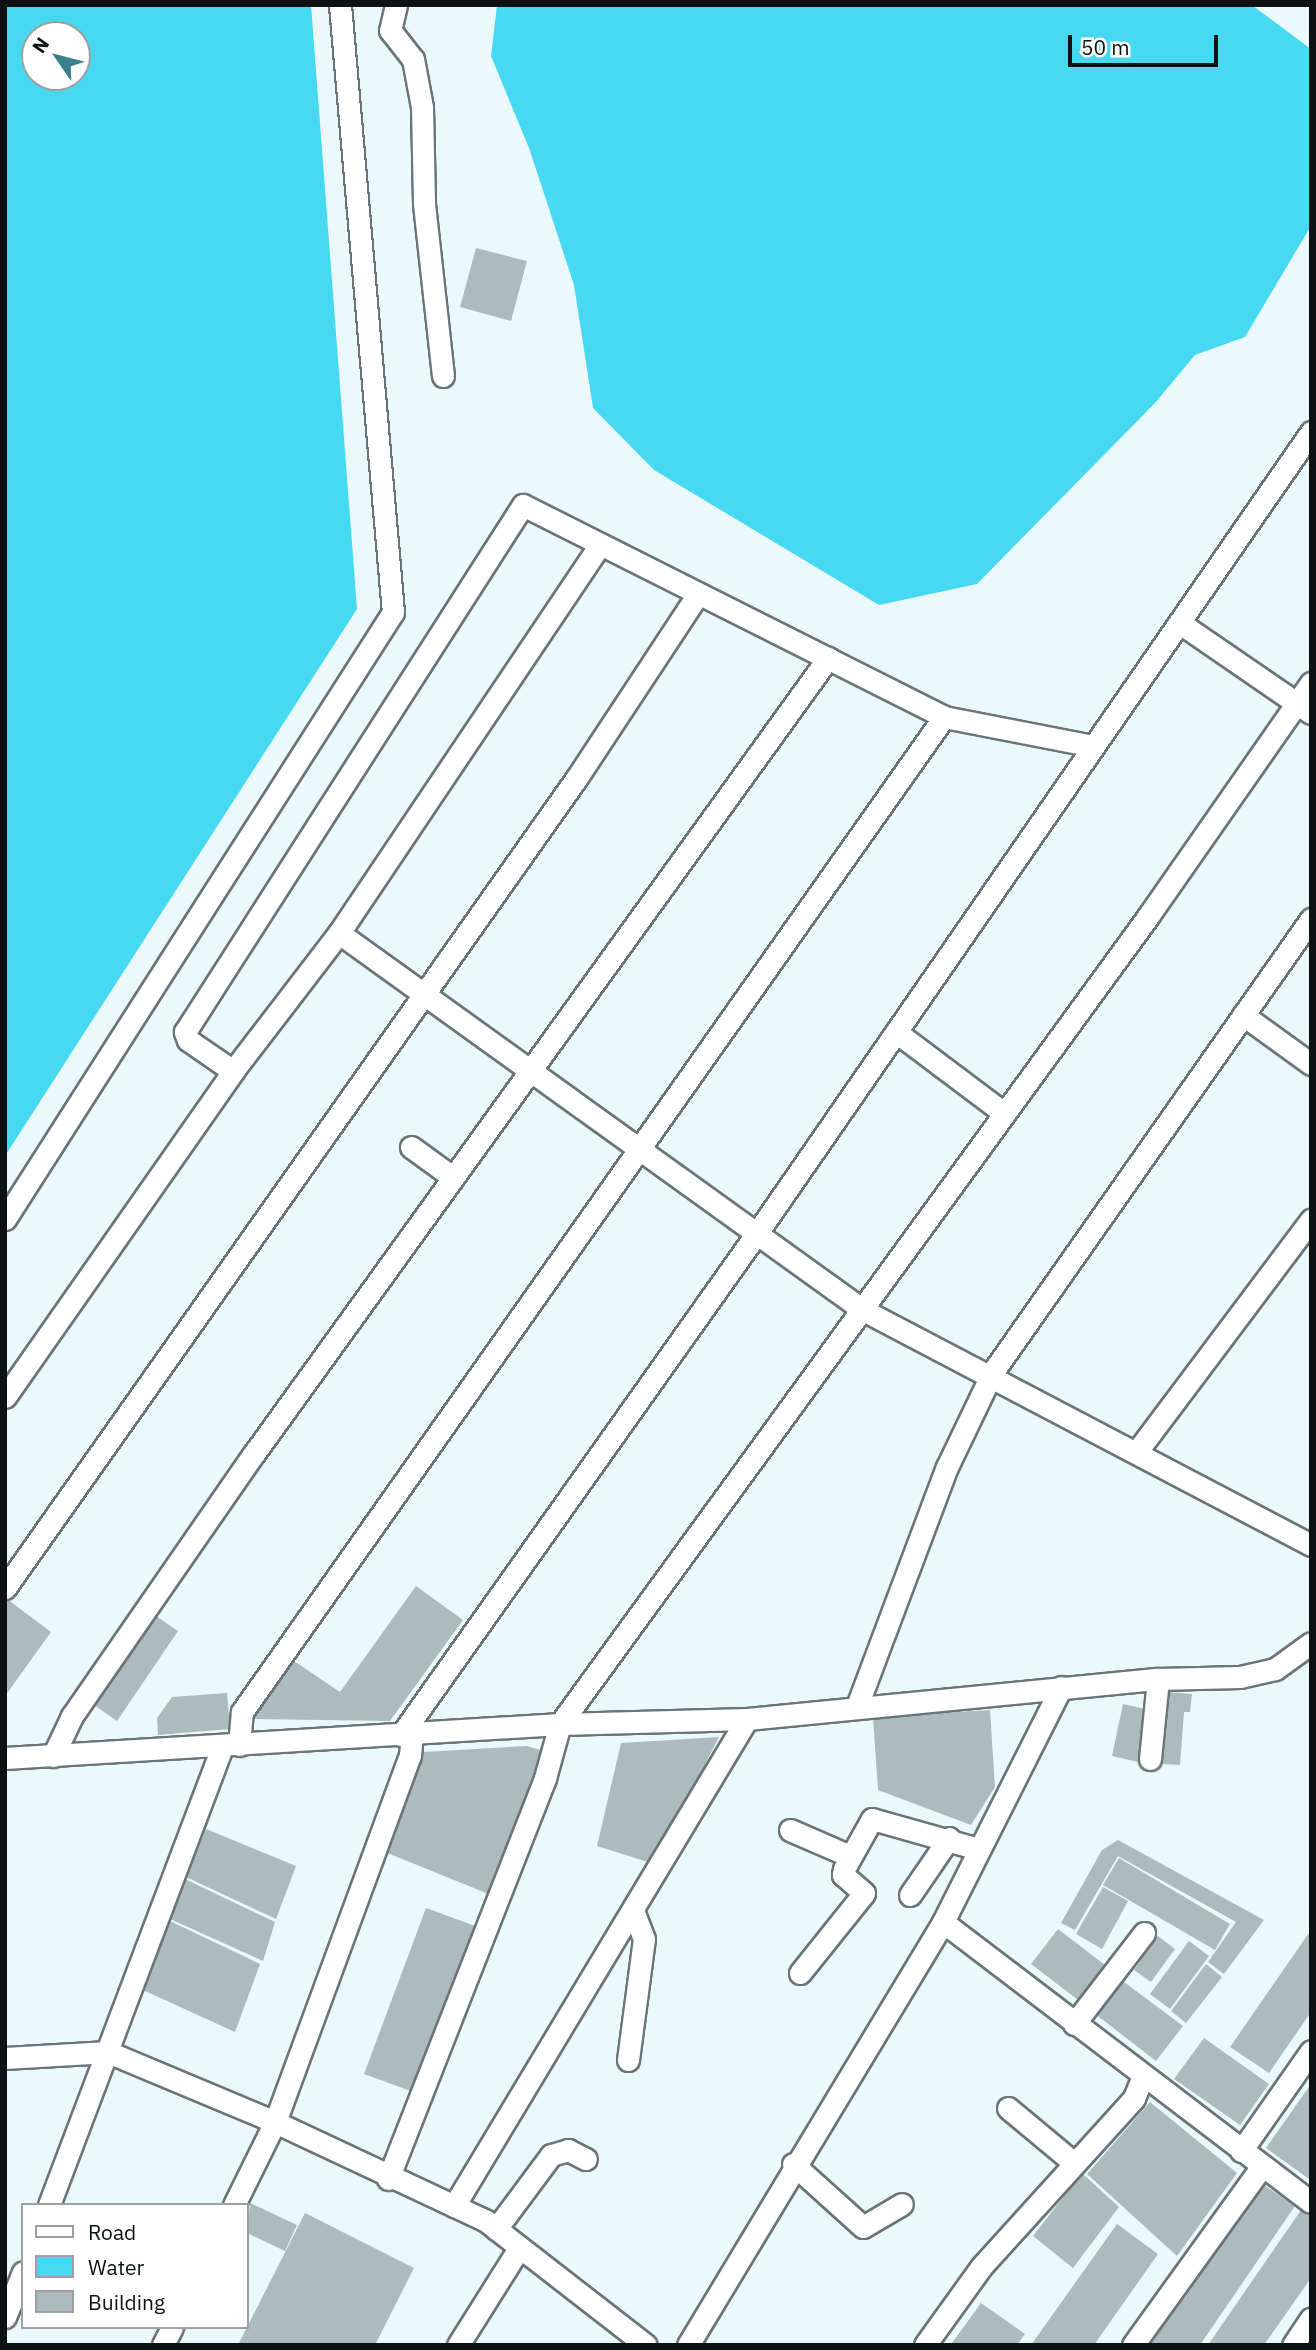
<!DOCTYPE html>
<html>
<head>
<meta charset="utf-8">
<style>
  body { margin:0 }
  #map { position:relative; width:1316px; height:2350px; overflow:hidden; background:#ebf9fc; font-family:"IBM Plex Sans",sans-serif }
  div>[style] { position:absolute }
  .water>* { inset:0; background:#48d9f2 }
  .building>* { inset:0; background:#aebbbe }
  .roads { filter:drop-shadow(2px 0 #697578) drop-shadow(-2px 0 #697578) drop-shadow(0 2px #697578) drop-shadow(0 -2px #697578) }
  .minor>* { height:21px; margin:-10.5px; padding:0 10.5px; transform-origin:10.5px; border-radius:10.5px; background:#fff }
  span { translate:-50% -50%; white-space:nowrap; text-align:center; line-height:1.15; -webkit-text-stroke:7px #fff; paint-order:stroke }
  .frame { position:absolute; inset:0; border:7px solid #0c1112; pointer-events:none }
  .legend { position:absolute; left:21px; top:2203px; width:228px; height:126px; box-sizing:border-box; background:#fff; border:2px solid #9ea0a0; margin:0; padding:9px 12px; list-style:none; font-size:21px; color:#0c1112 }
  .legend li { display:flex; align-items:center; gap:14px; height:35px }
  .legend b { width:35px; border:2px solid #9ea0a0 }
  .north { position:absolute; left:21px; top:21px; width:70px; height:70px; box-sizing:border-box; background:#fff; border:2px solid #9ea0a0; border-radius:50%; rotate:305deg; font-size:19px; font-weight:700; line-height:28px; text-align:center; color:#0c1112 }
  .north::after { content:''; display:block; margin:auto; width:24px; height:32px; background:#3b808d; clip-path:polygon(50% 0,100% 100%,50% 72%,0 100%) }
  .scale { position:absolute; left:1068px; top:35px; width:150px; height:32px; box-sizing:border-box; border:4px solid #0c1112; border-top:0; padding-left:9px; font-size:21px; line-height:24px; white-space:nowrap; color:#0c1112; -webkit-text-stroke:5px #fff; paint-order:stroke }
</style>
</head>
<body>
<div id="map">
  <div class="water">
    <i style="clip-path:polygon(evenodd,5px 5px,311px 5px,357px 609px,5px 1156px,5px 5px,35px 35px,77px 35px,77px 77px,35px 77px,35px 35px)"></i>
    <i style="clip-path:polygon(497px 5px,1252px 5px,1311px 49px,1311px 226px,1245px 337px,1195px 355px,1155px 403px,977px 584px,879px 605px,654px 470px,593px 408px,574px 285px,529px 148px,491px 56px)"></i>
  </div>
  <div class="building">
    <i style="clip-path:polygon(476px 248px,527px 261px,511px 321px,460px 307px)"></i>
    <i style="clip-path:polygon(416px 1586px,463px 1620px,390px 1721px,252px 1719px,291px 1659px,340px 1692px)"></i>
    <i style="clip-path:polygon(7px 1599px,51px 1632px,5px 1696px,5px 1601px)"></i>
    <i style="clip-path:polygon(156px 1616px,178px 1631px,117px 1721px,94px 1705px)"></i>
    <i style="clip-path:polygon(1167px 1692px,1192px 1694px,1190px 1712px,1184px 1712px,1180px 1765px,1161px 1764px)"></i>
    <i style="clip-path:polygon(227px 1693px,230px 1729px,158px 1735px,157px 1718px,172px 1697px)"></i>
    <i style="clip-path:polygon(1123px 1704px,1150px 1710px,1138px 1762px,1112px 1756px)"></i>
    <i style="clip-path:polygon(990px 1710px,995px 1787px,971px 1825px,878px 1790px,873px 1717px)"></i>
    <i style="clip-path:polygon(719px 1737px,654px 1864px,597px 1846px,621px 1743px)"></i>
    <i style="clip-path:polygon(527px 1746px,547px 1752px,491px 1895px,385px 1852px,423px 1752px)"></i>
    <i style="clip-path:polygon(206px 1829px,296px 1866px,276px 1919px,186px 1877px)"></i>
    <i style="clip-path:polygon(1118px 1840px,1264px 1920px,1224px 1974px,1208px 1962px,1236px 1922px,1118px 1856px,1075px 1930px,1061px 1923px,1102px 1850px)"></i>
    <i style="clip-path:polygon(1119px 1858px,1230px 1924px,1215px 1950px,1103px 1885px)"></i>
    <i style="clip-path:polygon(185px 1879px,275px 1922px,263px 1961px,170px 1919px)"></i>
    <i style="clip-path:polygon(1103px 1887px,1128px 1901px,1102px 1949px,1076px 1934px)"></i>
    <i style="clip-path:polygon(426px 1908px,478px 1927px,416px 2093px,364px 2074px)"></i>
    <i style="clip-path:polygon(170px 1921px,260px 1964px,235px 2032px,143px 1990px)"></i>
    <i style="clip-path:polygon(1058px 1929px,1109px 1968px,1082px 2003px,1031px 1964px)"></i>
    <i style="clip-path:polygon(1311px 1930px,1311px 2012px,1269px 2073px,1230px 2047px)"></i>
    <i style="clip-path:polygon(1158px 1936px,1175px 1949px,1151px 1982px,1134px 1970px)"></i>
    <i style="clip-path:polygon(1189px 1941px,1209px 1956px,1170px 2009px,1150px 1994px)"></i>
    <i style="clip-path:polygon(1206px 1964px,1222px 1977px,1186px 2023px,1171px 2011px)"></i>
    <i style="clip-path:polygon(1116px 1976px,1183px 2026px,1156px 2061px,1090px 2010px)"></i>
    <i style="clip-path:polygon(1204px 2038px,1269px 2084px,1240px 2125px,1174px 2079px)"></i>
    <i style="clip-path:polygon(1311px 2084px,1311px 2176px,1309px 2179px,1266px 2148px)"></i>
    <i style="clip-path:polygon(1150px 2102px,1237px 2173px,1177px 2256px,1087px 2174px)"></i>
    <i style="clip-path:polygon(1082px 2173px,1119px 2207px,1073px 2268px,1033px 2236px)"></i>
    <i style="clip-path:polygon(1261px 2183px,1295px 2206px,1200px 2345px,1150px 2345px)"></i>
    <i style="clip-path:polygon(250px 2203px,297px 2225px,285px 2251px,247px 2233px)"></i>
    <i style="clip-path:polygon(1301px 2210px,1311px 2217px,1311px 2278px,1264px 2345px,1208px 2345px)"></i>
    <i style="clip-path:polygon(305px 2213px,414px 2268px,375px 2345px,238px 2345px)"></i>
    <i style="clip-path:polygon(1117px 2224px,1158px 2254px,1094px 2345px,1031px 2345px)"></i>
    <i style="clip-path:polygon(981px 2303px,1025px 2334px,1017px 2345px,952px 2343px)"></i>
  </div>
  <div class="roads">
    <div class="minor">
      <i style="left:396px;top:5px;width:26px;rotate:103deg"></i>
      <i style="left:390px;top:30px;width:37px;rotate:52deg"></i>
      <i style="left:413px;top:59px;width:49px;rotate:79.4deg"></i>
      <i style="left:422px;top:107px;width:97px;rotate:88.8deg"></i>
      <i style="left:424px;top:204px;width:173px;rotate:83.7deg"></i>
      <i style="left:1180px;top:623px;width:159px;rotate:34.5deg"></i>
      <i style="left:339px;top:933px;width:646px;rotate:35.73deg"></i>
      <i style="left:863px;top:1310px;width:506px;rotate:27.68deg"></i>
      <i style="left:1243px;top:1015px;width:84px;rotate:35.8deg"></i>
      <i style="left:896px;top:1032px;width:135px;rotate:36.9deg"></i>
      <i style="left:233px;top:1071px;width:55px;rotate:-145.4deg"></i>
      <i style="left:188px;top:1040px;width:9px;rotate:-111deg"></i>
      <i style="left:185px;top:1032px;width:626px;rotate:-57.33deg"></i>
      <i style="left:523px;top:505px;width:471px;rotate:26.7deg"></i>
      <i style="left:944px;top:717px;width:152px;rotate:11deg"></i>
      <i style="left:411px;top:1147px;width:49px;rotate:35.9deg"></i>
      <i style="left:5px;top:1219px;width:720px;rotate:-57.41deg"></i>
      <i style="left:393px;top:612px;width:609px;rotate:-94.99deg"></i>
      <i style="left:5px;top:1397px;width:398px;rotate:-55deg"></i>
      <i style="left:233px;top:1071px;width:174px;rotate:-52.5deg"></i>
      <i style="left:339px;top:933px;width:465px;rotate:-56.1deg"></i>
      <i style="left:1138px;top:1450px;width:288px;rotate:-53.1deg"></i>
      <i style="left:5px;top:1588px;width:990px;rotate:-54.79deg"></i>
      <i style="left:576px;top:779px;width:222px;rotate:-56.6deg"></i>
      <i style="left:857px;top:1706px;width:255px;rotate:-69.4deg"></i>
      <i style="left:947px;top:1467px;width:104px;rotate:-64.4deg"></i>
      <i style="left:992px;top:1373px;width:555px;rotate:-54.91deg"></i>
      <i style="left:401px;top:1735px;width:615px;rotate:-54.66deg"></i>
      <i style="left:757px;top:1233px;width:974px;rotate:-55.33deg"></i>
      <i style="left:239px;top:1745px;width:33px;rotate:-85deg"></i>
      <i style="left:242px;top:1712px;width:1218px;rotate:-54.8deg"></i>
      <i style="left:53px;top:1756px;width:44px;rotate:-64.6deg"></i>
      <i style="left:72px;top:1716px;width:318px;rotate:-55.3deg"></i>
      <i style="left:253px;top:1455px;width:983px;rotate:-54.19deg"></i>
      <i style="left:5px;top:1758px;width:556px;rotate:-3.51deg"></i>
      <i style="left:560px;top:1724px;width:187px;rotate:-1.5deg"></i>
      <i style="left:747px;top:1719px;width:413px;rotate:-5.6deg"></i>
      <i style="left:1158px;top:1679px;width:82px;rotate:-1.4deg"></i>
      <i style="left:1240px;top:1677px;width:36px;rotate:-13deg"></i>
      <i style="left:1275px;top:1669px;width:44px;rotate:-35.8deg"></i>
      <i style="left:1150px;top:1759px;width:80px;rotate:-84.3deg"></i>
      <i style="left:790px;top:1830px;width:65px;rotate:23.4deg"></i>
      <i style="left:910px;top:1895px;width:69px;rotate:-55.6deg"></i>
      <i style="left:943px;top:1922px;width:462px;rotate:37.3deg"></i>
      <i style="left:800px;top:1973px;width:102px;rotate:-51.3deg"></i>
      <i style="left:864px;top:1893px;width:28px;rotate:-139deg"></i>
      <i style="left:843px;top:1875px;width:6px;rotate:-81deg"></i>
      <i style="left:844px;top:1869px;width:57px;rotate:-60.8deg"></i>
      <i style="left:872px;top:1819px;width:111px;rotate:15.7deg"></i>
      <i style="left:1074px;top:2024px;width:115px;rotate:-52.4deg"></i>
      <i style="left:5px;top:2058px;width:103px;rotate:-3.3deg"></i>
      <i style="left:108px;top:2052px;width:181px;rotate:22.7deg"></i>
      <i style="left:275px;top:2122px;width:233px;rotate:25.1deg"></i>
      <i style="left:486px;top:2221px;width:202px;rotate:37.8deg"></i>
      <i style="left:628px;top:2060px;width:122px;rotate:-82.5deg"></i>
      <i style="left:644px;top:1939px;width:31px;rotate:-111deg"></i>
      <i style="left:1008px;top:2108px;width:86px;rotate:39.8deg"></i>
      <i style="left:1241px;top:2151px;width:122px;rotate:-55deg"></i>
      <i style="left:793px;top:2164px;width:94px;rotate:42deg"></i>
      <i style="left:863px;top:2227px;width:45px;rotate:-30.5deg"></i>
      <i style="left:388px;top:2179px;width:431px;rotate:-68.6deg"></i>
      <i style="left:545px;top:1778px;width:56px;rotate:-74.5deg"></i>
      <i style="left:560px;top:1724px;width:1001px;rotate:-53.94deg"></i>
      <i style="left:1149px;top:915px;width:283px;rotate:-55.1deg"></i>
      <i style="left:49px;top:2205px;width:491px;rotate:-69.3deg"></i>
      <i style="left:234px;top:2205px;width:93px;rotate:-63.7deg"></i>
      <i style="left:275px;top:2122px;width:390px;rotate:-69.8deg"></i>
      <i style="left:410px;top:1756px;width:21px;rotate:-85deg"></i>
      <i style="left:454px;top:2206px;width:568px;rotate:-58.97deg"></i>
      <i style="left:496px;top:2229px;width:92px;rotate:-53.4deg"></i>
      <i style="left:551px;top:2155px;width:18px;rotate:-16deg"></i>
      <i style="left:568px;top:2150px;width:20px;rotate:27deg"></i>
      <i style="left:5px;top:2317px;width:48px;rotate:-68.2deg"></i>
      <i style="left:163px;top:2345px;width:20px;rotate:-63deg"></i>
      <i style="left:458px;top:2345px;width:115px;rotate:-57.8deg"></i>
      <i style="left:688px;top:2345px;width:494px;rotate:-58.9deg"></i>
      <i style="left:943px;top:1922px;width:263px;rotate:-63.3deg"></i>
      <i style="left:925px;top:2345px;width:96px;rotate:-54.3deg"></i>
      <i style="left:981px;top:2267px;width:228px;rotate:-47.8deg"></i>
      <i style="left:1134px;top:2098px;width:22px;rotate:-68deg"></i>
      <i style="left:1133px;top:2345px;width:221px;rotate:-54.2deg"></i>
      <i style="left:1293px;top:2345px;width:32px;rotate:-56deg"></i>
    </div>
  </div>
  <div class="frame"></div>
  <ul class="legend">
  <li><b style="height:9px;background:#fff"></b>Road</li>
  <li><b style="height:19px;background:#48d9f2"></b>Water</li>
  <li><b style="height:19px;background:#aebbbe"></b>Building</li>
  </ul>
  <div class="north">N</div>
  <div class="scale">50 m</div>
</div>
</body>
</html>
